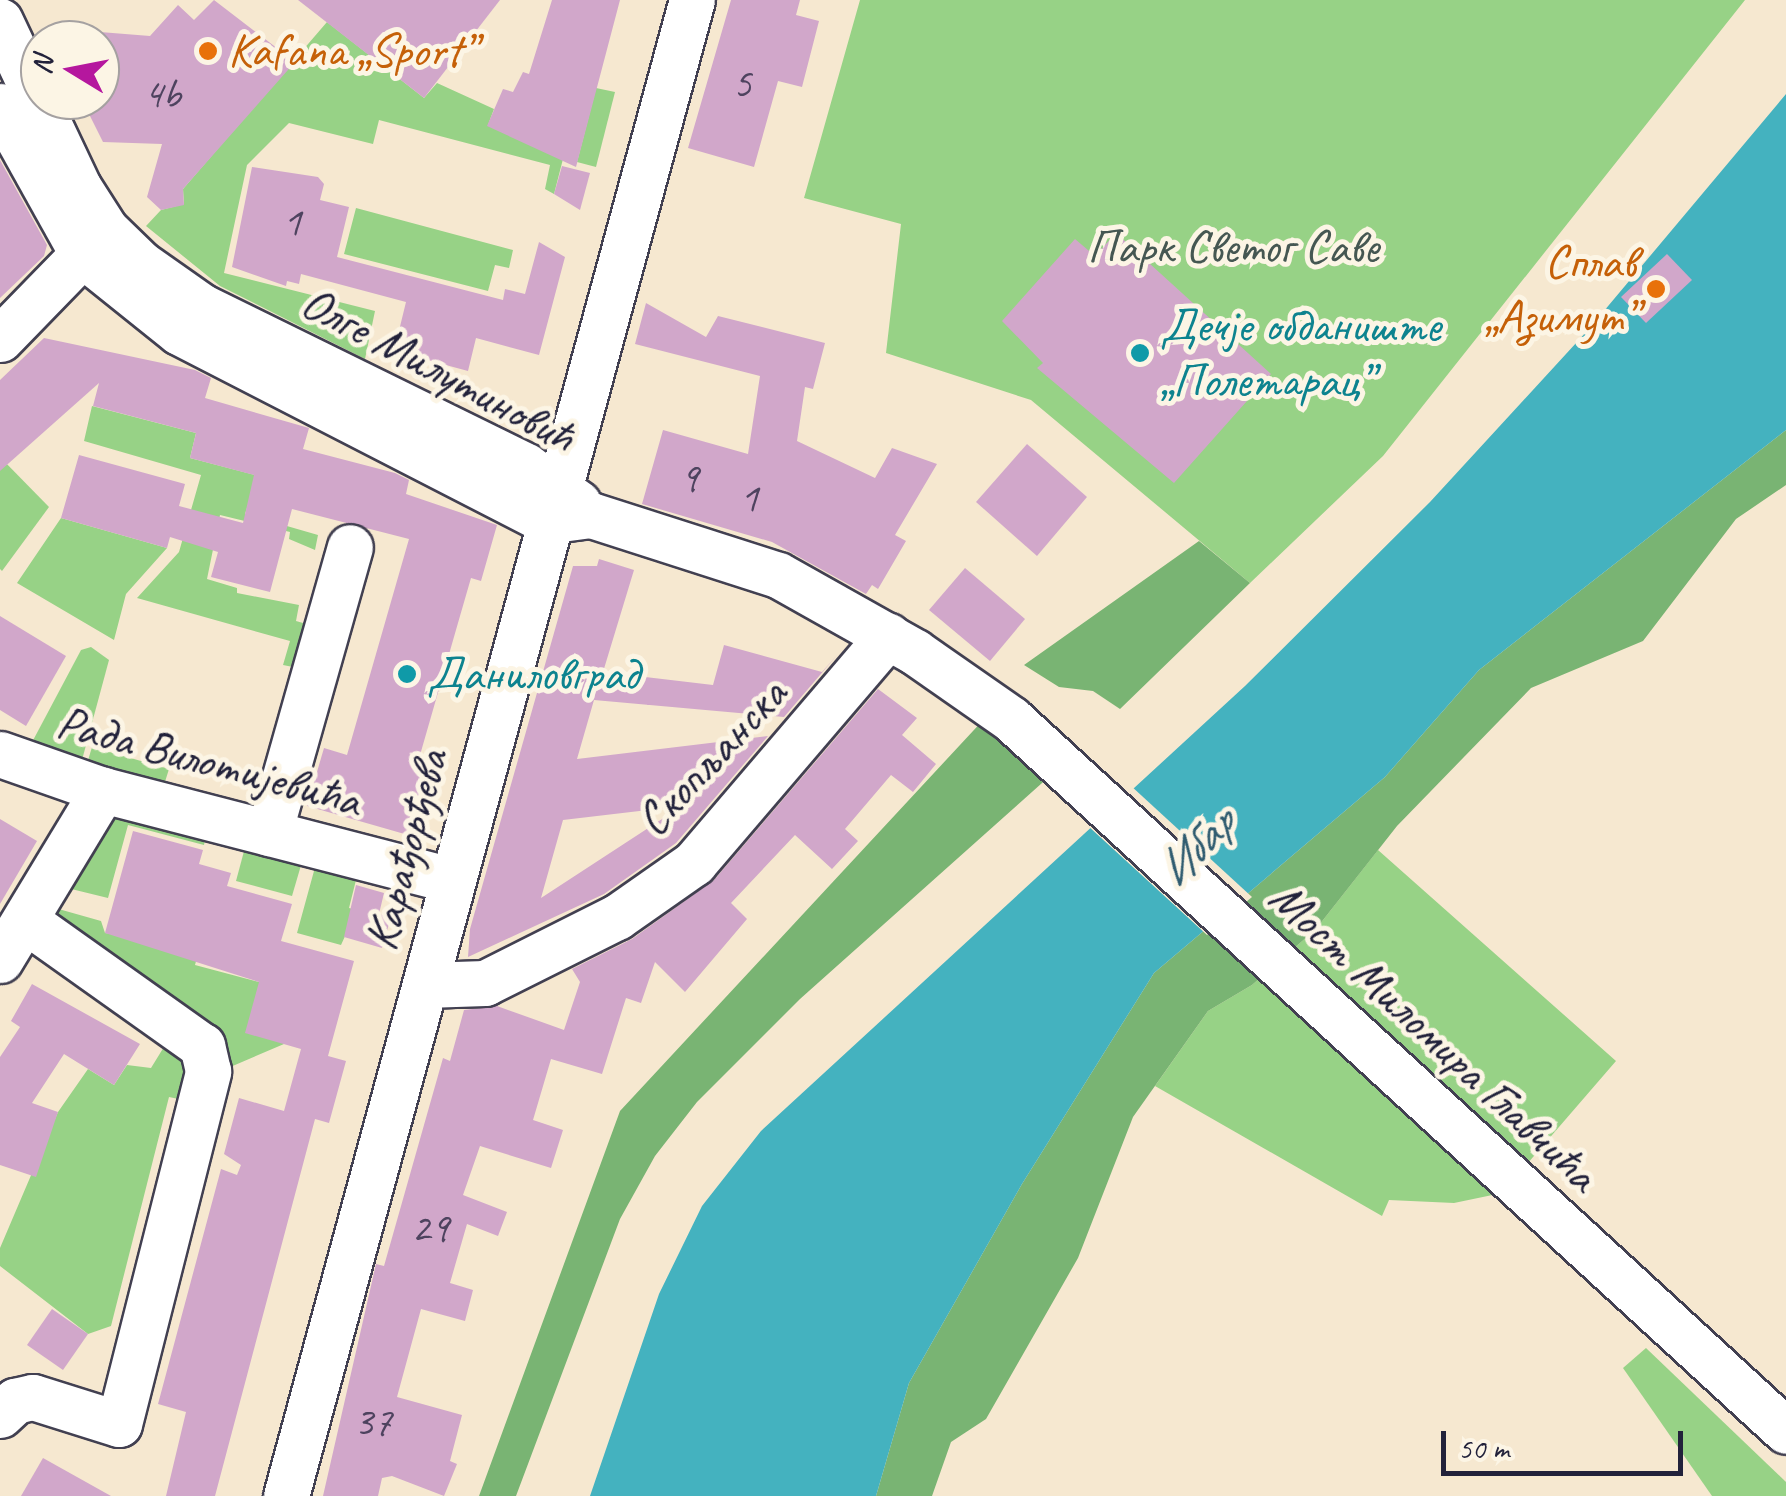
<!DOCTYPE html>
<html>
<head>
<meta charset="utf-8">
<style>
  body { margin:0 }
  #map { position:relative; width:1786px; height:1496px; overflow:hidden; background:#f6e8d0; font-family:Caveat,sans-serif }
  div>[style] { position:absolute }
  .green>* { inset:0; background:#97d286 }
  .forest>* { inset:0; background:#79b473 }
  .water>* { inset:0; background:#44b2bf }
  .pier>* { inset:0; background:#f6e8d0 }
  .building>* { inset:0; background:#d1a7ca }
  .roads { filter:drop-shadow(2px 0 #424051) drop-shadow(-2px 0 #424051) drop-shadow(0 2px #424051) drop-shadow(0 -2px #424051) }
  .minor>* { height:45px; margin:-22.5px; padding:0 22.5px; transform-origin:22.5px; border-radius:22.5px; background:#fff }
  .dots>* { width:28px; height:28px; translate:-50% -50%; box-sizing:border-box; border:5px solid #fcf5e5; border-radius:50% }
  span { translate:-50% -50%; white-space:nowrap; text-align:center; line-height:1.15; -webkit-text-stroke:10px #fcf5e5; paint-order:stroke }
  .number-label { font-size:42px; color:#4e435f }
  .number-label span { -webkit-text-stroke-width:0 }
  .food-label { font-size:48px; color:#c56008 }
  .left { translate:0 -50%; text-align:left }
  .right { translate:-100% -50%; text-align:right }
  .park-label { font-size:48px; color:#455752 }
  .culture-label { font-size:48px; color:#0d838f }
  .street-label { font-size:48px; color:#22223b }
  .water-label { font-size:50px; color:#305c70; font-style:italic }
  .north { position:absolute; left:20px; top:20px; width:100px; height:100px; box-sizing:border-box; background:#fcf5e5; border:2px solid #a5a1a1; border-radius:50%; rotate:280deg; font-size:28px; font-weight:700; line-height:40px; text-align:center; color:#22223b }
  .north::after { content:''; display:block; margin:auto; width:35px; height:45px; background:#b5179e; clip-path:polygon(50% 0,100% 100%,50% 72%,0 100%) }
  .scale { position:absolute; left:1441px; top:1431px; width:242px; height:45px; box-sizing:border-box; border:5px solid #22223b; border-top:0; padding-left:12px; font-size:30px; line-height:35px; white-space:nowrap; color:#22223b; -webkit-text-stroke:8px #fcf5e5; paint-order:stroke }
</style>
</head>
<body>
<div id="map">
  <div class="green">
    <i style="clip-path:polygon(860px 0,1745px 0,1383px 456px,1250px 583px,1031px 400px,886px 353px,901px 224px,804px 198px)"></i>
    <i style="clip-path:polygon(327px 22px,424px 98px,437px 83px,494px 109px,488px 125px,563px 159px,554px 194px,545px 189px,550px 165px,379px 120px,373px 144px,289px 123px,247px 165px,224px 273px,375px 311px,365px 359px,220px 286px,146px 226px,161px 210px,184px 204px,183px 189px)"></i>
    <i style="clip-path:polygon(596px 88px,615px 92px,596px 167px,577px 162px)"></i>
    <i style="clip-path:polygon(356px 208px,513px 250px,509px 268px,495px 265px,488px 291px,344px 254px)"></i>
    <i style="clip-path:polygon(92px 406px,196px 433px,190px 458px,294px 485px,248px 505px,245px 514px,318px 535px,315px 550px,289px 539px,290px 532px,220px 515px,207px 579px,237px 588px,237px 593px,299px 605px,296px 621px,317px 627px,298px 668px,283px 665px,290px 641px,137px 598px,179px 552px,201px 475px,84px 441px)"></i>
    <i style="clip-path:polygon(0 457px,49px 507px,2px 571px,0 569px)"></i>
    <i style="clip-path:polygon(61px 518px,167px 548px,126px 594px,114px 640px,17px 583px)"></i>
    <i style="clip-path:polygon(91px 647px,109px 660px,82px 760px,30px 746px,81px 650px)"></i>
    <i style="clip-path:polygon(92px 747px,169px 769px,158px 804px,81px 784px)"></i>
    <i style="clip-path:polygon(103px 813px,207px 830px,204px 845px,128px 825px,108px 898px,59px 886px)"></i>
    <i style="clip-path:polygon(247px 840px,304px 855px,292px 896px,236px 881px)"></i>
    <i style="clip-path:polygon(1378px 850px,1616px 1061px,1502px 1193px,1454px 1203px,1389px 1200px,1382px 1216px,1155px 1086px,1208px 1011px,1252px 985px,1316px 929px)"></i>
    <i style="clip-path:polygon(317px 860px,358px 872px,349px 908px,357px 910px,341px 945px,297px 933px)"></i>
    <i style="clip-path:polygon(55px 908px,101px 921px,105px 933px,200px 946px,195px 965px,259px 982px,284px 1044px,221px 1071px,193px 1102px,169px 1097px,111px 1326px,88px 1334px,0 1266px,0 1248px,58px 1112px,88px 1069px,114px 1085px,127px 1065px,151px 1068px,175px 1029px,54px 925px)"></i>
    <i style="clip-path:polygon(1646px 1348px,1786px 1482px,1786px 1496px,1712px 1496px,1623px 1368px)"></i>
  </div>
  <div class="forest">
    <i style="clip-path:polygon(1786px 430px,1786px 485px,1736px 519px,1643px 641px,1531px 688px,1397px 826px,1316px 929px,1252px 985px,1208px 1011px,1133px 1117px,1078px 1258px,986px 1419px,951px 1442px,932px 1496px,876px 1496px,909px 1383px,1022px 1184px,1154px 973px,1385px 777px,1479px 670px)"></i>
    <i style="clip-path:polygon(1199px 541px,1250px 583px,1120px 709px,1093px 691px,1059px 687px,1024px 665px)"></i>
    <i style="clip-path:polygon(986px 717px,1051px 775px,800px 999px,697px 1102px,655px 1156px,620px 1219px,516px 1496px,479px 1496px,620px 1111px)"></i>
  </div>
  <div class="water">
    <i style="clip-path:polygon(1786px 94px,1786px 430px,1479px 670px,1385px 777px,1154px 973px,1022px 1184px,909px 1383px,876px 1496px,590px 1496px,659px 1294px,702px 1206px,761px 1131px,1245px 686px,1430px 502px,1588px 330px)"></i>
  </div>
  <div class="pier">
    <i style="clip-path:polygon(1130px 785px,1252px 897px,1207px 935px,1087px 825px)"></i>
  </div>
  <div class="building">
    <i style="clip-path:polygon(214px 0,295px 62px,183px 189px,184px 205px,161px 210px,147px 197px,162px 144px,103px 142px,82px 100px,100px 100px,100px 32px,150px 36px,178px 5px,194px 20px)"></i>
    <i style="clip-path:polygon(298px 0,500px 0,424px 98px)"></i>
    <i style="clip-path:polygon(552px 0,620px 0,576px 167px,487px 126px,503px 89px,513px 92px,523px 72px,529px 74px)"></i>
    <i style="clip-path:polygon(731px 0,800px 0,796px 15px,819px 21px,802px 87px,778px 81px,754px 167px,688px 148px)"></i>
    <i style="clip-path:polygon(0 160px,47px 245px,44px 256px,0 298px)"></i>
    <i style="clip-path:polygon(562px 166px,590px 173px,580px 210px,554px 194px)"></i>
    <i style="clip-path:polygon(252px 167px,318px 177px,324px 184px,320px 200px,349px 207px,337px 257px,503px 300px,505px 289px,525px 294px,539px 242px,565px 257px,539px 355px,476px 338px,468px 371px,394px 351px,406px 302px,301px 274px,299px 284px,287px 281px,286px 286px,232px 267px)"></i>
    <i style="clip-path:polygon(1116px 233px,1271px 374px,1174px 483px,1037px 368px,1043px 363px,1002px 321px,1075px 239px,1095px 256px)"></i>
    <i style="clip-path:polygon(1667px 254px,1692px 280px,1646px 323px,1621px 297px)"></i>
    <i style="clip-path:polygon(646px 303px,706px 337px,718px 316px,825px 343px,813px 389px,805px 387px,797px 441px,875px 478px,892px 448px,937px 464px,895px 535px,906px 541px,878px 589px,872px 585px,866px 594px,772px 542px,642px 504px,663px 430px,748px 454px,760px 376px,635px 344px)"></i>
    <i style="clip-path:polygon(44px 338px,195px 370px,211px 378px,205px 398px,309px 428px,303px 449px,395px 473px,409px 480px,406px 494px,497px 525px,481px 581px,471px 578px,460px 616px,416px 769px,426px 772px,408px 835px,307px 806px,324px 748px,347px 755px,409px 539px,292px 509px,270px 592px,211px 577px,218px 552px,170px 537px,167px 548px,61px 518px,79px 455px,185px 484px,179px 506px,243px 523px,254px 475px,190px 458px,196px 433px,93px 406px,99px 383px,0 471px,0 380px)"></i>
    <i style="clip-path:polygon(1027px 444px,1087px 497px,1037px 556px,976px 502px)"></i>
    <i style="clip-path:polygon(evenodd,599px 559px,634px 570px,603px 672px,713px 685px,724px 645px,822px 672px,838px 654px,784px 717px,594px 700px,577px 759px,768px 736px,676px 843px,604px 894px,468px 957px,470px 929px,573px 566px,597px 566px,599px 559px,682px 806px,541px 898px,563px 820px,682px 806px)"></i>
    <i style="clip-path:polygon(965px 568px,1025px 619px,990px 661px,929px 610px)"></i>
    <i style="clip-path:polygon(0 616px,66px 656px,26px 726px,0 710px)"></i>
    <i style="clip-path:polygon(878px 689px,917px 718px,902px 735px,936px 764px,913px 792px,891px 775px,845px 829px,858px 841px,832px 869px,795px 835px,731px 903px,747px 919px,685px 992px,655px 962px,641px 1003px,626px 998px,602px 1074px,551px 1059px,533px 1120px,563px 1130px,551px 1168px,480px 1146px,463px 1195px,507px 1212px,498px 1236px,467px 1224px,450px 1283px,473px 1290px,465px 1321px,421px 1309px,397px 1397px,462px 1415px,450px 1461px,457px 1464px,444px 1496px,392px 1476px,382px 1478px,378px 1496px,323px 1496px,376px 1264px,384px 1266px,443px 1058px,450px 1061px,464px 1010px,497px 1006px,564px 1030px,580px 982px,572px 969px,632px 939px,714px 880px)"></i>
    <i style="clip-path:polygon(0 819px,37px 841px,0 904px)"></i>
    <i style="clip-path:polygon(133px 831px,203px 850px,199px 864px,231px 873px,227px 886px,292px 904px,281px 941px,354px 961px,328px 1056px,346px 1061px,329px 1123px,315px 1119px,215px 1496px,166px 1496px,186px 1412px,158px 1404px,221px 1169px,237px 1175px,241px 1165px,224px 1154px,239px 1098px,284px 1111px,301px 1049px,245px 1033px,259px 982px,105px 933px)"></i>
    <i style="clip-path:polygon(356px 885px,384px 893px,379px 914px,391px 917px,382px 948px,344px 937px)"></i>
    <i style="clip-path:polygon(32px 984px,140px 1044px,114px 1085px,64px 1054px,32px 1103px,58px 1112px,36px 1177px,0 1165px,0 1057px,20px 1027px,11px 1021px)"></i>
    <i style="clip-path:polygon(52px 1309px,88px 1334px,63px 1370px,27px 1345px)"></i>
    <i style="clip-path:polygon(43px 1458px,111px 1496px,21px 1496px)"></i>
  </div>
  <div class="roads">
    <div class="minor">
      <i style="left:0;top:21px;width:185px;rotate:64.7deg"></i>
      <i style="left:79px;top:188px;width:50px;rotate:57.3deg"></i>
      <i style="left:106px;top:230px;width:47px;rotate:44.1deg"></i>
      <i style="left:140px;top:263px;width:75px;rotate:35.2deg"></i>
      <i style="left:201px;top:306px;width:362px;rotate:26.2deg"></i>
      <i style="left:526px;top:466px;width:64px;rotate:35.4deg"></i>
      <i style="left:0;top:106px;width:171px;rotate:60.9deg"></i>
      <i style="left:83px;top:255px;width:123px;rotate:38.7deg"></i>
      <i style="left:179px;top:332px;width:413px;rotate:27.2deg"></i>
      <i style="left:546px;top:521px;width:45px;rotate:-7.6deg"></i>
      <i style="left:591px;top:515px;width:196px;rotate:17.8deg"></i>
      <i style="left:778px;top:575px;width:157px;rotate:29.3deg"></i>
      <i style="left:915px;top:652px;width:117px;rotate:34.9deg"></i>
      <i style="left:1011px;top:719px;width:1052px;rotate:42.57deg"></i>
      <i style="left:0;top:339px;width:148px;rotate:-45.8deg"></i>
      <i style="left:0;top:754px;width:109px;rotate:19.3deg"></i>
      <i style="left:103px;top:790px;width:359px;rotate:14.5deg"></i>
      <i style="left:269px;top:833px;width:297px;rotate:-74.2deg"></i>
      <i style="left:0;top:960px;width:199px;rotate:-58.8deg"></i>
      <i style="left:425px;top:985px;width:60px;rotate:-1.9deg"></i>
      <i style="left:485px;top:983px;width:148px;rotate:-26.6deg"></i>
      <i style="left:617px;top:917px;width:94px;rotate:-35deg"></i>
      <i style="left:694px;top:863px;width:299px;rotate:-49.5deg"></i>
      <i style="left:0;top:1415px;width:21px;rotate:-43deg"></i>
      <i style="left:15px;top:1401px;width:18px;rotate:-13deg"></i>
      <i style="left:33px;top:1397px;width:90px;rotate:17.4deg"></i>
      <i style="left:119px;top:1424px;width:364px;rotate:-75.8deg"></i>
      <i style="left:208px;top:1071px;width:26px;rotate:-103deg"></i>
      <i style="left:202px;top:1046px;width:217px;rotate:-144.6deg"></i>
      <i style="left:286px;top:1496px;width:1550px;rotate:-74.82deg"></i>
    </div>
  </div>
  <div class="dots">
    <i style="left:208px;top:51px;background:#e8710a"></i>
    <i style="left:1656px;top:289px;background:#e8710a"></i>
    <i style="left:1140px;top:353px;background:#0f9aa8"></i>
    <i style="left:407px;top:674px;background:#0f9aa8"></i>
  </div>
  <div class="number-label">
    <span style="left:742px;top:84px">5</span>
    <span style="left:162px;top:94px">4b</span>
    <span style="left:292px;top:222px">1</span>
    <span style="left:689px;top:478px">9</span>
    <span style="left:749px;top:498px">1</span>
    <span style="left:430px;top:1228px">29</span>
    <span style="left:373px;top:1422px">37</span>
  </div>
  <div class="food-label">
    <span class="left" style="left:228px;top:51px">Kafana „Sport”</span>
    <span class="right" style="left:1636px;top:289px">Сплав<br>„Азимут”</span>
  </div>
  <div class="park-label">
    <span style="left:1233px;top:247px">Парк Светог Саве</span>
  </div>
  <div class="culture-label">
    <span class="left" style="left:1160px;top:353px">Дечје обданиште<br>„Полетарац”</span>
    <span class="left" style="left:427px;top:674px">Даниловград</span>
  </div>
  <div class="street-label">
    <span style="left:438px;top:369px;rotate:28deg">Олге Милутиновић</span>
    <span style="left:711px;top:757px;rotate:-47deg">Скопљанска</span>
    <span style="left:209px;top:761px;rotate:15deg">Рада Вилотијевића</span>
    <span style="left:406px;top:850px;rotate:-75deg">Карађорђева</span>
    <span style="left:1434px;top:1036px;rotate:43deg">Мост Миломира Главчића</span>
  </div>
  <div class="water-label">
    <span style="left:1195px;top:847px;rotate:-46deg">Ибар</span>
  </div>
  <div class="north">N</div>
  <div class="scale">50 m</div>
</div>
</body>
</html>
